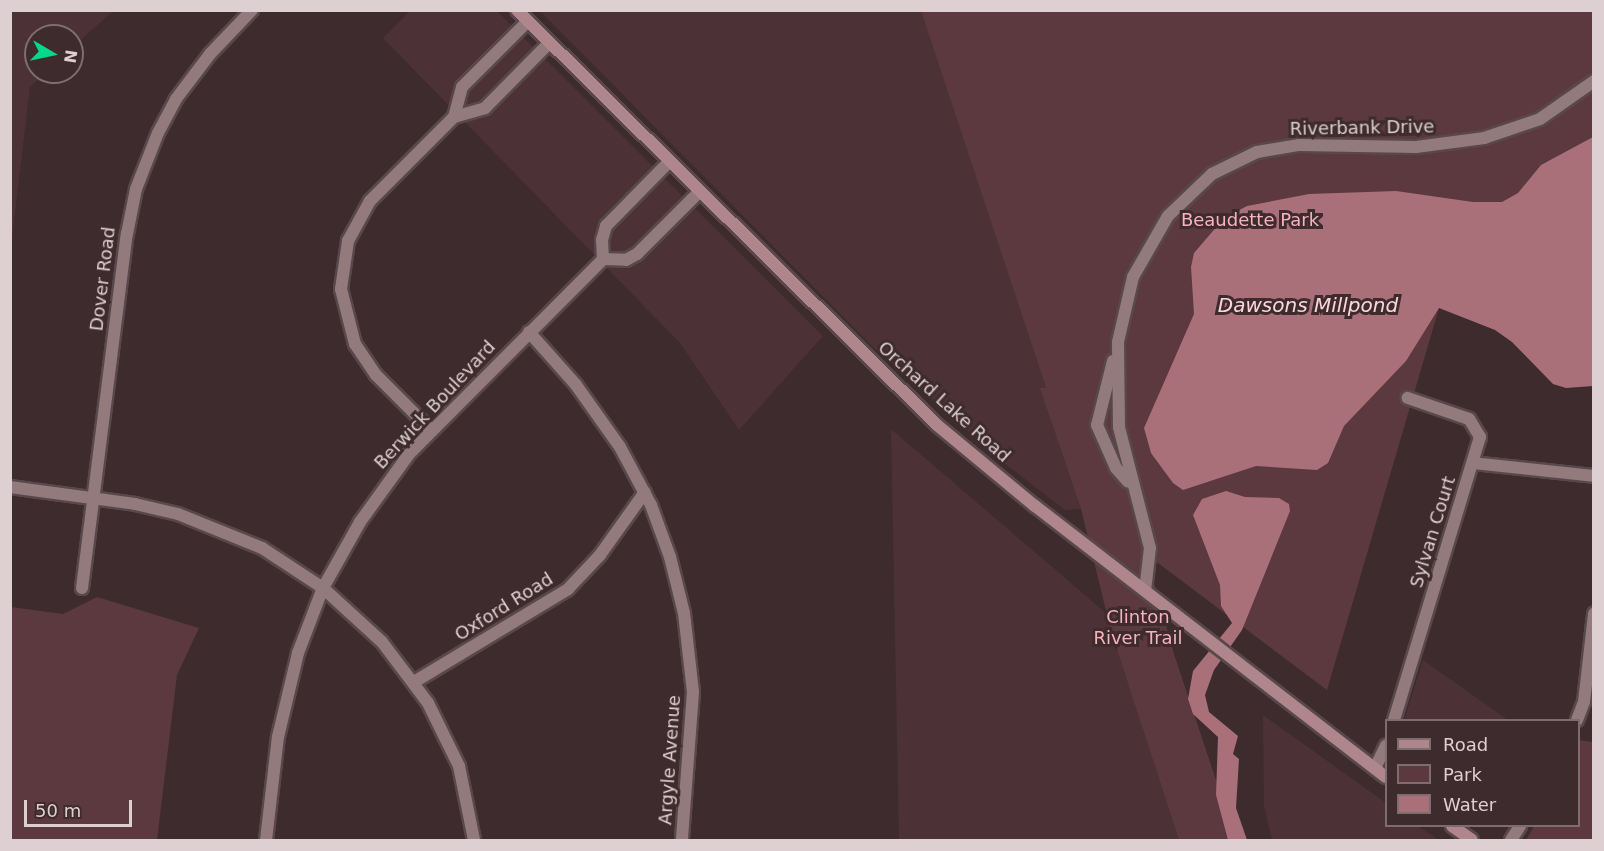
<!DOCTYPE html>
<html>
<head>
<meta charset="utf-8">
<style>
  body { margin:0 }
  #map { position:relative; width:1604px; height:851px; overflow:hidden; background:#3e2b2e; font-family:"DejaVu Sans",sans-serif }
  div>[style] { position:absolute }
  .built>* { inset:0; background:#4c3136 }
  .green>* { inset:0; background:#5b393f }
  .water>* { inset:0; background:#a97079 }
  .roads { filter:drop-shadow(2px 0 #59484b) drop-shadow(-2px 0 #59484b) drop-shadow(0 2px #59484b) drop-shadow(0 -2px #59484b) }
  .minor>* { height:12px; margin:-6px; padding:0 6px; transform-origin:6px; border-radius:6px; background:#927a7d }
  .secondary>* { height:12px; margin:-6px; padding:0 6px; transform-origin:6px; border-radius:6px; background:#ae868c }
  span { translate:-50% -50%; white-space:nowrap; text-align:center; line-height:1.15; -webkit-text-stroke:6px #3e2b2e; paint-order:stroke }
  .street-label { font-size:18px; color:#ded0d2 }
  .park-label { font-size:18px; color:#f8b2bd }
  .water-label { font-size:20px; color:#fad6db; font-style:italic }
  .frame { position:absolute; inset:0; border:12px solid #ded0d2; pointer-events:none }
  .legend { position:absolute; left:1385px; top:719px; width:195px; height:108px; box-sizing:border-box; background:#3e2b2e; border:2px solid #7e6d70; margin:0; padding:8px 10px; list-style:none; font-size:18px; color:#ded0d2 }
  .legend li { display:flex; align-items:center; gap:12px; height:30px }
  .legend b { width:30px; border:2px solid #7e6d70 }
  .north { position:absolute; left:24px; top:24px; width:60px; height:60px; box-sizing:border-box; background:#3e2b2e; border:2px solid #7e6d70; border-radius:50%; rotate:99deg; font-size:16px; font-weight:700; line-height:24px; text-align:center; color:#ded0d2 }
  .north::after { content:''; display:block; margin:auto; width:21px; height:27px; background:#05d98b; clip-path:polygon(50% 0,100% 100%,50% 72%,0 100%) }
  .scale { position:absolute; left:24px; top:800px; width:108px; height:27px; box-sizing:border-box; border:3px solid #ded0d2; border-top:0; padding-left:8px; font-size:18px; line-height:21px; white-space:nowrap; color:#ded0d2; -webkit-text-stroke:4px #3e2b2e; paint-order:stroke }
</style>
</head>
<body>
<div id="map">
  <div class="built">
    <i style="clip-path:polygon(11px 10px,113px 11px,72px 48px,72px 36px,36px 36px,36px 72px,46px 72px,30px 87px,11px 246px)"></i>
    <i style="clip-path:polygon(410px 11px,497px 11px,823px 336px,739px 430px,680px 343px,383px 38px)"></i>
    <i style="clip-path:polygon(540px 11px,921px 11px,1046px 388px,1041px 388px,1081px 509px,1065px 510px,1000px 460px,876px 350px)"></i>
    <i style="clip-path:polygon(891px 429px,1106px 613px,1179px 840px,899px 840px)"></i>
    <i style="clip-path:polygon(1423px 660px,1508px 720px,1404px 720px)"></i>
    <i style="clip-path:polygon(1263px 715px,1386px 803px,1386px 826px,1418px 826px,1439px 840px,1272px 840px,1264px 806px)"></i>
  </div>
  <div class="green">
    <i style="clip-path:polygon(921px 11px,1593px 11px,1593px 248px,1439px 308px,1327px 690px,1146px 554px,1174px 654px,1236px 840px,1179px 840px,1111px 631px,1081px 509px,1040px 388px,1046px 388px)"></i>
    <i style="clip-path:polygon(97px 597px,199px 628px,177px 675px,157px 840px,11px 840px,11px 607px,63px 614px)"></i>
    <i style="clip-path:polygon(1579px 740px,1593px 742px,1593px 840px,1526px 840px,1534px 826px,1578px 826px)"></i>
  </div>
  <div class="water">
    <i style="clip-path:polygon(1593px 137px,1593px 386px,1566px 388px,1553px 384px,1512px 342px,1495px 330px,1439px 308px,1406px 361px,1344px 426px,1328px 463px,1317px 470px,1256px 466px,1183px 490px,1173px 483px,1151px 453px,1144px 428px,1194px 314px,1191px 267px,1194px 253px,1224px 218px,1247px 206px,1309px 194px,1396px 191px,1473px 202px,1502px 202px,1518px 193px,1541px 165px)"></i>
    <i style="clip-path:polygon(1226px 491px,1245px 497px,1279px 498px,1289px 504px,1290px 511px,1242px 630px,1214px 670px,1205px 695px,1209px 712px,1238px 736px,1233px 754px,1239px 759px,1236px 808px,1247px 840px,1228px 840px,1216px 795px,1218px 737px,1193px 714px,1188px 699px,1193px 671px,1232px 623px,1221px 606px,1220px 585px,1193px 515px,1202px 499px)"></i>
  </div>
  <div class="roads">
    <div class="minor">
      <i style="left:454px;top:117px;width:31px;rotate:-75deg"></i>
      <i style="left:462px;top:87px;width:93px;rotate:-45deg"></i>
      <i style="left:603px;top:259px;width:19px;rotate:-93deg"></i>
      <i style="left:602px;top:240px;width:15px;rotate:-74deg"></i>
      <i style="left:606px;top:226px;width:90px;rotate:-45.5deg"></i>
      <i style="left:603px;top:259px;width:23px;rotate:2deg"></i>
      <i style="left:626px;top:260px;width:13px;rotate:-29deg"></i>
      <i style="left:637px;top:254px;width:86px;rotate:-45deg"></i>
      <i style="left:529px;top:332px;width:71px;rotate:48.4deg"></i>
      <i style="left:576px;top:385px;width:76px;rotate:54.6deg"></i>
      <i style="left:620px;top:447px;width:66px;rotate:61.9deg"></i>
      <i style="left:651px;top:505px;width:55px;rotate:69.9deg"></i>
      <i style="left:670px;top:557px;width:58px;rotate:76deg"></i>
      <i style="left:684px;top:613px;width:80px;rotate:83.5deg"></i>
      <i style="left:693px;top:692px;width:148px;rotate:94.3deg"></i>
      <i style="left:1113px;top:361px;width:66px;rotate:104deg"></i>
      <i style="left:1097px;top:425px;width:47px;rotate:66.2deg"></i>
      <i style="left:1116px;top:468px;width:18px;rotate:49deg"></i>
      <i style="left:431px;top:430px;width:78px;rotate:-135deg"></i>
      <i style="left:376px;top:375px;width:37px;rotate:-124deg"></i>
      <i style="left:355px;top:344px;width:57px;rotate:-104.3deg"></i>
      <i style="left:341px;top:289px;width:49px;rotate:-81.7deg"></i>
      <i style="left:348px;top:241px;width:46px;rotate:-61.2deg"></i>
      <i style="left:370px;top:201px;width:119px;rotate:-45deg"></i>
      <i style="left:454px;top:117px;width:32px;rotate:-16deg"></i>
      <i style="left:485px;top:108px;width:91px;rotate:-45.4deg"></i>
      <i style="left:1473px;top:463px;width:122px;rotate:6.1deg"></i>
      <i style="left:10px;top:487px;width:126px;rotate:7.7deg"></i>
      <i style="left:135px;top:504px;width:44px;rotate:13.1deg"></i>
      <i style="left:178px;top:514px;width:91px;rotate:22deg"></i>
      <i style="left:262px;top:548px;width:73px;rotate:33.3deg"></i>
      <i style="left:323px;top:588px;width:80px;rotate:42.5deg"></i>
      <i style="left:382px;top:642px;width:76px;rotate:53deg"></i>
      <i style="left:428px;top:703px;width:70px;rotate:63.8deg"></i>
      <i style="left:459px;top:766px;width:76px;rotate:78.5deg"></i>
      <i style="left:82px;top:588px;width:357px;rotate:-82.8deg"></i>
      <i style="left:127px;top:234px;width:46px;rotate:-78.7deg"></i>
      <i style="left:136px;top:189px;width:60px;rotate:-68.6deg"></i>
      <i style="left:158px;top:133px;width:38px;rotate:-62deg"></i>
      <i style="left:176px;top:99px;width:56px;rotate:-52.9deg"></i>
      <i style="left:210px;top:54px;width:61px;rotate:-46.3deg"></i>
      <i style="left:1145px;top:591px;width:43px;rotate:-83.4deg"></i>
      <i style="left:1150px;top:548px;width:125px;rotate:-104.4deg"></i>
      <i style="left:1119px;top:427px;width:85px;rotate:-90.7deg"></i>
      <i style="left:1118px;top:342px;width:67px;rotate:-77deg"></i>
      <i style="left:1133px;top:277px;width:70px;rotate:-60.2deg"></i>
      <i style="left:1168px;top:216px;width:61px;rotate:-43.7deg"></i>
      <i style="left:1212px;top:174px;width:50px;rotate:-26.1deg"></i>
      <i style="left:1257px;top:152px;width:43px;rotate:-9.5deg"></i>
      <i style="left:1299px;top:145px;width:117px;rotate:1deg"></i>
      <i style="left:1416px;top:147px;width:69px;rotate:-7.5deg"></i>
      <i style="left:1484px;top:138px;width:59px;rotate:-18.7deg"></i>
      <i style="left:1540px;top:119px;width:66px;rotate:-35.1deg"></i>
      <i style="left:414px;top:682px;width:180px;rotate:-31.1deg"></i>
      <i style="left:568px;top:589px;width:47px;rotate:-46.7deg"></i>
      <i style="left:600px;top:555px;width:77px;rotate:-54.5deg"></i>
      <i style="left:1394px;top:720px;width:296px;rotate:-73.1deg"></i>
      <i style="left:1480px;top:437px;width:21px;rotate:-121deg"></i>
      <i style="left:1469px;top:419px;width:65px;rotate:-161deg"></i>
      <i style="left:1577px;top:720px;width:19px;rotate:-69deg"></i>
      <i style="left:1584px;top:702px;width:89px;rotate:-83.5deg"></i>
      <i style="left:1375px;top:768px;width:25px;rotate:-64deg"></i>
      <i style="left:266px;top:840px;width:104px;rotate:-83.4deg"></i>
      <i style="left:278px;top:737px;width:86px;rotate:-76.6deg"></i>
      <i style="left:298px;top:653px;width:70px;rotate:-69deg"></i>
      <i style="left:323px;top:588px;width:76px;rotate:-60.7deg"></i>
      <i style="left:360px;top:522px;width:84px;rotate:-54.2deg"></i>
      <i style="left:409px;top:454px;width:275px;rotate:-45.1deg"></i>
      <i style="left:1511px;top:840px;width:17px;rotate:-57deg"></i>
    </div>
    <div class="secondary">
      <i style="left:517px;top:10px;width:590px;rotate:44.66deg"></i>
      <i style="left:937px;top:425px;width:127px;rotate:39.6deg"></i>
      <i style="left:1035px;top:506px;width:443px;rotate:37.7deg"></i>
      <i style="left:1452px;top:826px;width:24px;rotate:35deg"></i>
    </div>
  </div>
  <div class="street-label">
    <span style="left:1362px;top:128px;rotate:-1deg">Riverbank Drive</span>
    <span style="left:103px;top:279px;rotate:-83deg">Dover Road</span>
    <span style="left:944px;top:402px;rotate:42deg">Orchard Lake Road</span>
    <span style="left:435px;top:405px;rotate:-47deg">Berwick Boulevard</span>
    <span style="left:1433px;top:532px;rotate:-73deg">Sylvan Court</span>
    <span style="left:504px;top:607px;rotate:-32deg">Oxford Road</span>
    <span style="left:670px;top:760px;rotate:-86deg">Argyle Avenue</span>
  </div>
  <div class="park-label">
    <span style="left:1250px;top:220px">Beaudette Park</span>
    <span style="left:1138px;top:628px">Clinton<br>River Trail</span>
  </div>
  <div class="water-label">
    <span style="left:1308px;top:305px">Dawsons Millpond</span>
  </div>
  <div class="frame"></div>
  <ul class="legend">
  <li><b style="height:8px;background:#ae868c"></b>Road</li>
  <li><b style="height:16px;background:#5b393f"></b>Park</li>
  <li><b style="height:16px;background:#a97079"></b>Water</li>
  </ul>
  <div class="north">N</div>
  <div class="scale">50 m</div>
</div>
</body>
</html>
